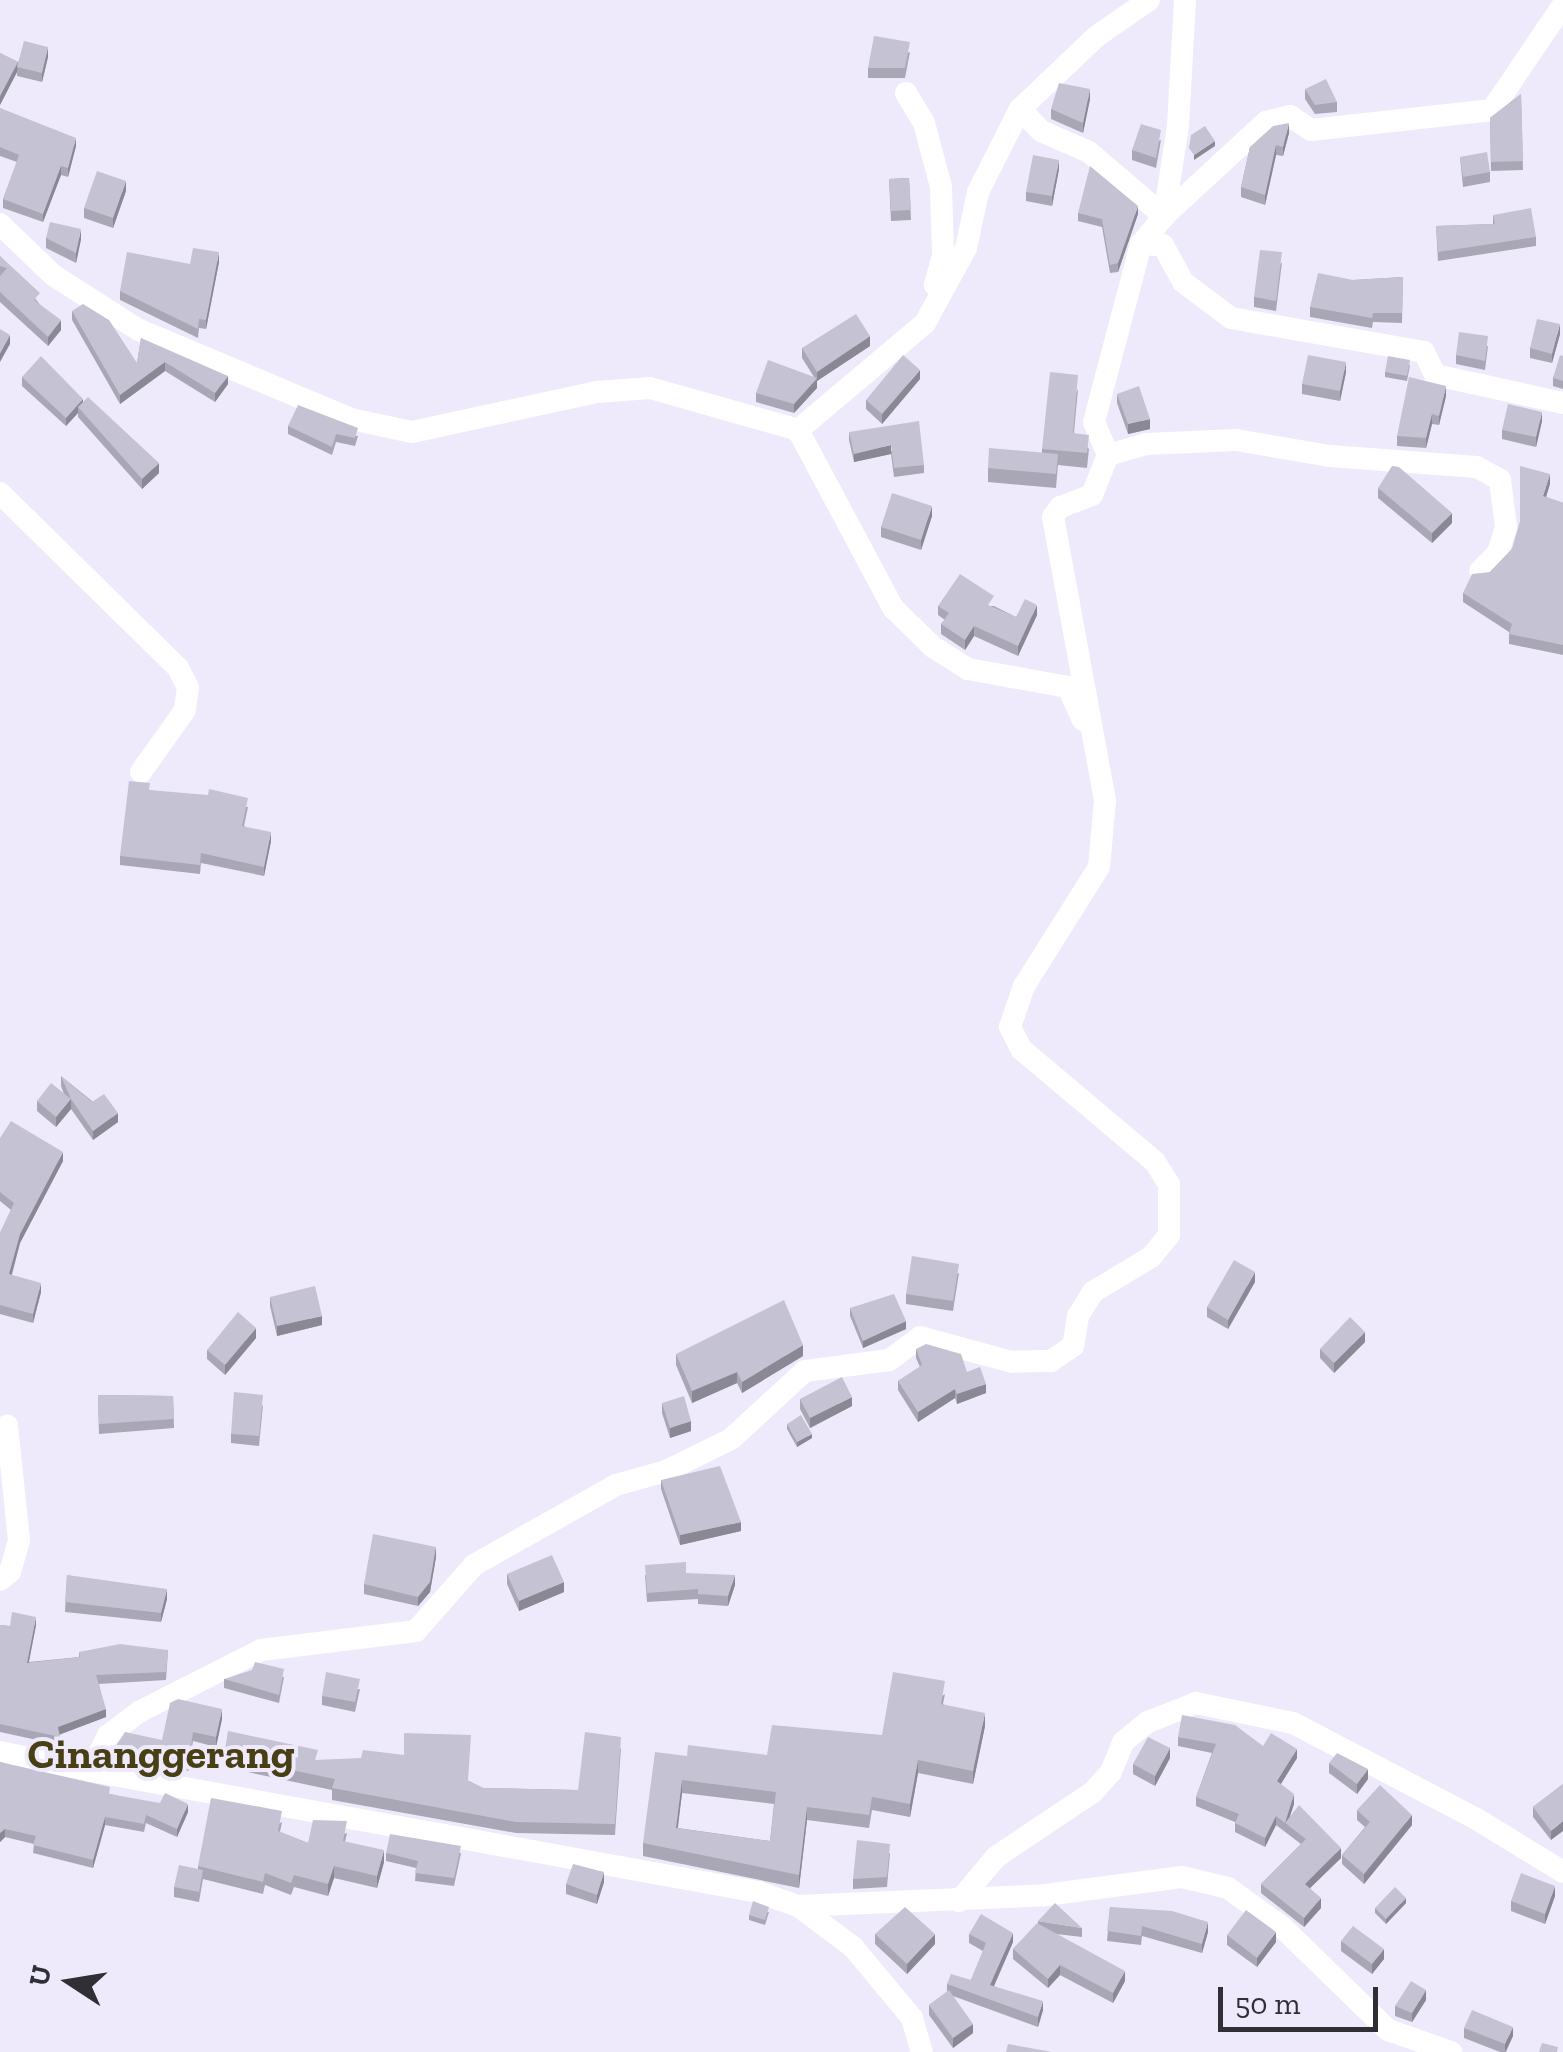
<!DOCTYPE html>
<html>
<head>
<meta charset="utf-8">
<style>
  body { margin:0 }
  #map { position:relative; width:1563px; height:2052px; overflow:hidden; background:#eeeafc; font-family:"Zilla Slab",serif }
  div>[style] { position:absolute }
  .street>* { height:22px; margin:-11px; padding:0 11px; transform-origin:11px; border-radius:11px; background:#fff }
  .wall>* { inset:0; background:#a9a7b6 }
  .shaded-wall>* { inset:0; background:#8a8894 }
  .building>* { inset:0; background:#c5c2d4 }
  span { translate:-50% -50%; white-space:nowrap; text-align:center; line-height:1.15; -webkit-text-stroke:8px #eeeafc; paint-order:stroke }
  .quarter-label { font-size:42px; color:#483f15; font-weight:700 }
  .north { position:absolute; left:20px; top:1932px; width:100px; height:100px; -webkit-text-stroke:8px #eeeafc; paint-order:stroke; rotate:282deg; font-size:28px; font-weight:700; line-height:40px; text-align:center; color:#302f36 }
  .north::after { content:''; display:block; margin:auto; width:35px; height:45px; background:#302f36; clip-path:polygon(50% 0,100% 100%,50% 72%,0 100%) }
  .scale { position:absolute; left:1218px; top:1987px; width:160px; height:45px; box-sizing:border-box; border:5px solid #302f36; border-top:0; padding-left:12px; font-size:30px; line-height:35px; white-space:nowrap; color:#302f36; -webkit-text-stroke:8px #eeeafc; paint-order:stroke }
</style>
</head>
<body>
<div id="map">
  <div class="street">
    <i style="left:1185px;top:0;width:126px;rotate:93.2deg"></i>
    <i style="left:1178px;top:126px;width:91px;rotate:98.8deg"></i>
    <i style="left:1164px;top:216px;width:36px;rotate:129deg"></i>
    <i style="left:1141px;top:244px;width:184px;rotate:104.8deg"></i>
    <i style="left:1094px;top:422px;width:36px;rotate:67deg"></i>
    <i style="left:1108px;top:455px;width:43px;rotate:111.8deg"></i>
    <i style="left:1092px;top:495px;width:34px;rotate:159deg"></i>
    <i style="left:1060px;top:507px;width:12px;rotate:125deg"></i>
    <i style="left:1053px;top:517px;width:289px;rotate:79.6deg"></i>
    <i style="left:1105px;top:801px;width:66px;rotate:95.2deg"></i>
    <i style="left:1099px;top:867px;width:141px;rotate:122.2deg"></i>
    <i style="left:1024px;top:986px;width:43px;rotate:108.9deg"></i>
    <i style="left:1010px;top:1027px;width:25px;rotate:63deg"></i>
    <i style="left:1021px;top:1049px;width:175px;rotate:40.1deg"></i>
    <i style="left:1155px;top:1162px;width:26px;rotate:58deg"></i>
    <i style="left:1169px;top:1184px;width:51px;rotate:90deg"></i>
    <i style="left:1169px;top:1235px;width:28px;rotate:129deg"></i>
    <i style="left:1151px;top:1257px;width:68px;rotate:148.9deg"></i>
    <i style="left:1093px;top:1292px;width:28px;rotate:122deg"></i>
    <i style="left:1078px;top:1316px;width:30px;rotate:99deg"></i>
    <i style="left:1073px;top:1346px;width:27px;rotate:146deg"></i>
    <i style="left:1051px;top:1361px;width:39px;rotate:179deg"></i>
    <i style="left:1012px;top:1362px;width:95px;rotate:-164.8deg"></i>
    <i style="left:920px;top:1337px;width:39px;rotate:143deg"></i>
    <i style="left:889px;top:1360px;width:85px;rotate:172.5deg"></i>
    <i style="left:805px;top:1371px;width:100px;rotate:137.4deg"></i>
    <i style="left:731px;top:1439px;width:72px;rotate:153.8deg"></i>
    <i style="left:666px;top:1471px;width:52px;rotate:164.4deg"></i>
    <i style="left:616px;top:1485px;width:163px;rotate:150.6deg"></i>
    <i style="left:474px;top:1565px;width:88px;rotate:131.3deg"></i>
    <i style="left:416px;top:1631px;width:156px;rotate:173deg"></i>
    <i style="left:261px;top:1650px;width:137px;rotate:153.1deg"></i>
    <i style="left:139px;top:1712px;width:39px;rotate:143deg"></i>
    <i style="left:108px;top:1735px;width:40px;rotate:115deg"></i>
    <i style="left:91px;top:1771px;width:678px;rotate:10.28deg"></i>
    <i style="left:758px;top:1892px;width:42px;rotate:19.3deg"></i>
    <i style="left:798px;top:1906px;width:247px;rotate:-2.5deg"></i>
    <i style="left:1045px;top:1895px;width:138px;rotate:-7.5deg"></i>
    <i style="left:1182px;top:1877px;width:47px;rotate:13.4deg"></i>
    <i style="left:1228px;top:1888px;width:67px;rotate:35.8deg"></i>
    <i style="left:1282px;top:1927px;width:148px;rotate:44.2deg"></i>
    <i style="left:1388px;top:2030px;width:67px;rotate:19.2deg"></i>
    <i style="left:906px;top:93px;width:35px;rotate:59deg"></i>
    <i style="left:924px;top:123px;width:66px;rotate:75.1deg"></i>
    <i style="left:941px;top:187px;width:68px;rotate:88.3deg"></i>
    <i style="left:943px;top:255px;width:31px;rotate:105deg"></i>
    <i style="left:1020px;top:109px;width:30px;rotate:46deg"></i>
    <i style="left:1041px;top:131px;width:52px;rotate:23.6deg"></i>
    <i style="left:1089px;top:152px;width:99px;rotate:40.5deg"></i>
    <i style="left:1164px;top:216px;width:139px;rotate:-42.7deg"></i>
    <i style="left:1266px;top:122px;width:25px;rotate:-14deg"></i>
    <i style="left:1290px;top:116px;width:25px;rotate:34deg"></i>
    <i style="left:1311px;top:130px;width:182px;rotate:-6.3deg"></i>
    <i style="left:1492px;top:110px;width:127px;rotate:-55.9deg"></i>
    <i style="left:0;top:224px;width:74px;rotate:43.9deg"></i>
    <i style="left:53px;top:275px;width:100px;rotate:32.7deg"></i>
    <i style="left:137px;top:329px;width:232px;rotate:22.8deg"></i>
    <i style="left:351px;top:419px;width:62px;rotate:12deg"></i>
    <i style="left:412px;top:432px;width:189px;rotate:-12.2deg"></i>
    <i style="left:597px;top:392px;width:53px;rotate:-4.3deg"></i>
    <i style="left:650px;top:388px;width:154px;rotate:15.8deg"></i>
    <i style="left:798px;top:430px;width:166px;rotate:-40.1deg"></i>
    <i style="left:925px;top:323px;width:85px;rotate:-61.3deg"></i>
    <i style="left:966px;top:248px;width:57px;rotate:-77.9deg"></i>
    <i style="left:978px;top:192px;width:93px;rotate:-63.2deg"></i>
    <i style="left:1020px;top:109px;width:106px;rotate:-43.5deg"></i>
    <i style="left:1097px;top:36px;width:63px;rotate:-34.7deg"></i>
    <i style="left:1141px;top:244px;width:22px;rotate:3deg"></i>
    <i style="left:1163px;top:245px;width:42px;rotate:61.6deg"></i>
    <i style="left:1183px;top:282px;width:60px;rotate:36.9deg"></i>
    <i style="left:1231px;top:318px;width:196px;rotate:10deg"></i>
    <i style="left:1424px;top:352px;width:25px;rotate:64deg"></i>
    <i style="left:1435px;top:375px;width:131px;rotate:12.3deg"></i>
    <i style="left:798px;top:430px;width:202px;rotate:61.9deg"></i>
    <i style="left:893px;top:608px;width:56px;rotate:44.3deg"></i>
    <i style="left:933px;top:647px;width:41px;rotate:32.2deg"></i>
    <i style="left:968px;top:669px;width:102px;rotate:10.2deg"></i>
    <i style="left:1068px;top:687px;width:36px;rotate:66deg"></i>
    <i style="left:1108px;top:455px;width:40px;rotate:-16deg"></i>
    <i style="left:1146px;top:444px;width:90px;rotate:-2.5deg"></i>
    <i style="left:1236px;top:440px;width:95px;rotate:9.7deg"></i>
    <i style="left:1330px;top:456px;width:147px;rotate:4.3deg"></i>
    <i style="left:1477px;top:467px;width:26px;rotate:29deg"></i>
    <i style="left:1500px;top:480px;width:47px;rotate:82.7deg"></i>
    <i style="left:1506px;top:527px;width:27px;rotate:107deg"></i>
    <i style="left:1498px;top:553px;width:25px;rotate:135deg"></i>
    <i style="left:0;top:493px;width:250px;rotate:44.5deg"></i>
    <i style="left:178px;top:668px;width:22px;rotate:63deg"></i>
    <i style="left:188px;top:688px;width:22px;rotate:98deg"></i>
    <i style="left:185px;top:710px;width:76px;rotate:125.4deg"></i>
    <i style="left:0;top:1580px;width:13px;rotate:-39deg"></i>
    <i style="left:10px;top:1572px;width:33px;rotate:-74deg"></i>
    <i style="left:19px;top:1540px;width:115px;rotate:-96deg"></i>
    <i style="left:0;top:1752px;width:93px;rotate:11.8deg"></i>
    <i style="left:959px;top:1901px;width:57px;rotate:-49.9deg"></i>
    <i style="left:996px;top:1857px;width:117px;rotate:-33.8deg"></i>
    <i style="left:1093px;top:1792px;width:27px;rotate:-48deg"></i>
    <i style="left:1111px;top:1772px;width:32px;rotate:-68deg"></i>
    <i style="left:1123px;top:1742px;width:32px;rotate:-39deg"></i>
    <i style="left:1148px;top:1722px;width:52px;rotate:-21.6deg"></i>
    <i style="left:1196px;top:1703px;width:99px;rotate:11.7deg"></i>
    <i style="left:1293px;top:1723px;width:205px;rotate:27.6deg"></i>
    <i style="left:1475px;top:1818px;width:103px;rotate:31.5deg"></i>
    <i style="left:798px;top:1906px;width:69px;rotate:36.7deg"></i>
    <i style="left:853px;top:1947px;width:92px;rotate:50.3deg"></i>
    <i style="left:912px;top:2018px;width:35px;rotate:74deg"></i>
  </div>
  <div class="wall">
    <i style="clip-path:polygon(910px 52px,905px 78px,868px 78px,868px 68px)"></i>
    <i style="clip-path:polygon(0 53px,18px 62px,48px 57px,42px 82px,17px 76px,17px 72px,0 105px)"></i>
    <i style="clip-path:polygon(1305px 89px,1337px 102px,1337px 112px,1315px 114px,1305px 99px)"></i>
    <i style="clip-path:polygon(1521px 94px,1523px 170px,1491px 171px,1490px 118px)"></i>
    <i style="clip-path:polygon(1090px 99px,1083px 133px,1051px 119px,1051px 109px)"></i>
    <i style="clip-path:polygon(0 108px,76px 146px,68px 177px,61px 175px,43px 222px,3px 208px,3px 199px,17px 162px,0 156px)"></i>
    <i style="clip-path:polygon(1289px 133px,1283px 156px,1276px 155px,1265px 205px,1241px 197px,1241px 187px,1250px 147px)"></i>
    <i style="clip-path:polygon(1161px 140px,1156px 168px,1132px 160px,1132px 150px)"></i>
    <i style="clip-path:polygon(1460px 157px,1490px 172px,1490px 182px,1463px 187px)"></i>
    <i style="clip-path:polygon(1059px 169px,1052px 206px,1026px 201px,1026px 192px)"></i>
    <i style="clip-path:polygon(909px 178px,911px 220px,891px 221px,889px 179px)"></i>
    <i style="clip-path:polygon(126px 191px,113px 228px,84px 218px,84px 208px)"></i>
    <i style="clip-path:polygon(1078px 213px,1138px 214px,1118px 272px,1110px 273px,1102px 227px,1078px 221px)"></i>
    <i style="clip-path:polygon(1493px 215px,1536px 237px,1536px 246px,1438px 261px,1436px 226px,1493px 224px)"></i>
    <i style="clip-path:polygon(46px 238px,81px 239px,76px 263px,46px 248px)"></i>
    <i style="clip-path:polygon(0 256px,61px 330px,48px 346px,0 302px)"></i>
    <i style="clip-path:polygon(219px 262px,206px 329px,199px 328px,198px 338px,120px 300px,120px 291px,190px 264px)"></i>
    <i style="clip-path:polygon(1282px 262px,1276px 311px,1254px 307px,1254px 297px)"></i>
    <i style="clip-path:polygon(1403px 277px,1402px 323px,1373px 322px,1372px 328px,1310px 317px,1310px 307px,1353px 280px)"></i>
    <i style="clip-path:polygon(72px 311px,137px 363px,141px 338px,228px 384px,215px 402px,165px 371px,120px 404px,72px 320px)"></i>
    <i style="clip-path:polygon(1560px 334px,1552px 363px,1530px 358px,1530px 348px)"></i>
    <i style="clip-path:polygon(870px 346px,817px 381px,817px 388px,794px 413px,756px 402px,756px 393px,814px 377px,802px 358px,802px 348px)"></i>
    <i style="clip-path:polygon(1488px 346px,1485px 370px,1456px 364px,1456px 355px)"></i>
    <i style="clip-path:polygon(1563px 356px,1563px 389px,1553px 386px,1553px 378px)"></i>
    <i style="clip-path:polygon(1410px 365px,1407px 381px,1385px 377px,1385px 372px)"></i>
    <i style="clip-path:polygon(1346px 372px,1340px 401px,1302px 394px,1302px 384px)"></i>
    <i style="clip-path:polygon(22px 377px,83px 402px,159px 473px,142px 489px,78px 417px,78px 413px,66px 426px,22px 386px)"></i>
    <i style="clip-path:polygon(920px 379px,882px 424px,866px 409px,866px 400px)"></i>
    <i style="clip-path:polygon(1078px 389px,1074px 433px,1089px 449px,1087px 468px,1058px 465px,1056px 488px,988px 482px,988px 468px,1042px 453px,1042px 449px)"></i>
    <i style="clip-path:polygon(1117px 394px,1150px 429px,1128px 434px,1117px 403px)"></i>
    <i style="clip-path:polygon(1446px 396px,1439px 425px,1432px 424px,1426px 448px,1397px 446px,1397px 436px)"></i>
    <i style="clip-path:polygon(1542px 421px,1536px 447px,1502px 439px,1502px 430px)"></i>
    <i style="clip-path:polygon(288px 426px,358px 436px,355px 446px,336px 442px,332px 455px,288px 434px)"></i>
    <i style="clip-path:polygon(849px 432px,924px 465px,924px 473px,894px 477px,891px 454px,854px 462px,849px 440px)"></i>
    <i style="clip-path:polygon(1550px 484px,1546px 497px,1563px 503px,1563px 655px,1509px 644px,1509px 632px,1463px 602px,1463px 593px,1490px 572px,1512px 549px)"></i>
    <i style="clip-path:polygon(1378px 488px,1452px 523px,1432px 543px,1378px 498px)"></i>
    <i style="clip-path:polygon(932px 516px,921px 550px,881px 537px,881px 527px)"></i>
    <i style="clip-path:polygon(938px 606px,994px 606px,1016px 617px,1037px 615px,1018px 656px,974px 636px,965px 650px,941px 634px,941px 624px,945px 620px,938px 615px)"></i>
    <i style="clip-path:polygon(149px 790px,248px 807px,244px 826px,271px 841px,264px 876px,201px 863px,200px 874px,120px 865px,120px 856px)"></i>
    <i style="clip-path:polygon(61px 1076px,118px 1122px,93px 1140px,71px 1109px,56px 1127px,37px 1111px,37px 1101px,64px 1094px,61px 1086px)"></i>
    <i style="clip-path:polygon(0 1138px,63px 1161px,20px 1243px,12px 1275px,41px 1292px,33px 1323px,0 1314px,0 1233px,11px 1210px,0 1201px)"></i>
    <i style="clip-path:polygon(959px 1273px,953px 1311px,906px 1304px,906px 1294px)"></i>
    <i style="clip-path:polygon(1255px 1282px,1228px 1329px,1207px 1317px,1207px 1307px)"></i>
    <i style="clip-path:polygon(270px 1297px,322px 1325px,277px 1336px,270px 1306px)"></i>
    <i style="clip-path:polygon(850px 1308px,906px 1329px,863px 1348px,850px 1316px)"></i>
    <i style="clip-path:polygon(256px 1338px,225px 1375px,207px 1359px,207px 1350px)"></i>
    <i style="clip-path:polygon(1365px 1342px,1334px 1373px,1320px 1358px,1320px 1349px)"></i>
    <i style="clip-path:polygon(916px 1349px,967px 1372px,986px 1393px,957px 1404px,955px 1398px,918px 1422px,898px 1390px,898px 1381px,920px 1367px,916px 1358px)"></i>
    <i style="clip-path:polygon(676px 1354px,803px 1356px,742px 1393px,737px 1383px,692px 1403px,676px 1365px)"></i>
    <i style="clip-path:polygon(98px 1395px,173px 1396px,174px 1428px,99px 1434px)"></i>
    <i style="clip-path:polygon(800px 1399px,852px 1406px,810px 1428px,800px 1409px)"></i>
    <i style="clip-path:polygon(662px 1403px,691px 1431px,670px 1438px,662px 1413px)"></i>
    <i style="clip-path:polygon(263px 1405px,259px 1446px,231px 1443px,231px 1434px)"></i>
    <i style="clip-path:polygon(787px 1424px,812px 1438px,797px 1447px,787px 1429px)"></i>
    <i style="clip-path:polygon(661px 1480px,741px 1531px,680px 1545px,661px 1489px)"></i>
    <i style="clip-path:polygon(436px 1557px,430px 1592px,418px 1606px,364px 1594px,364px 1584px)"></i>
    <i style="clip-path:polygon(686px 1573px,735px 1585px,728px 1606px,698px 1604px,698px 1599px,647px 1602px,645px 1575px)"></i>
    <i style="clip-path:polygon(507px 1574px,564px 1592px,519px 1611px,507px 1584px)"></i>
    <i style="clip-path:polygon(67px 1575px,167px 1599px,161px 1622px,65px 1612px)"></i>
    <i style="clip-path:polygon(0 1625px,10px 1626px,36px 1625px,29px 1662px,79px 1657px,79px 1652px,168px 1650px,166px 1680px,99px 1684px,106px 1717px,59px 1735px,60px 1745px,0 1732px)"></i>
    <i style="clip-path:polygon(284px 1677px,279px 1703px,224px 1688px,224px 1679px)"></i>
    <i style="clip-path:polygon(360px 1689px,355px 1712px,322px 1705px,322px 1696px)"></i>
    <i style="clip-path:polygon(evenodd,945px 1694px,943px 1704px,985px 1726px,973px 1784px,918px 1773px,910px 1817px,872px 1810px,869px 1828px,807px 1820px,799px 1888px,643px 1856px,643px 1843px,687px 1756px,767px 1755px,882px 1735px,945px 1694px,682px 1793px,774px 1804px,770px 1841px,678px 1828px,682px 1793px)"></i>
    <i style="clip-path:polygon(222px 1719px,216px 1747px,193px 1741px,189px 1771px,115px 1756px,115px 1747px,162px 1740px)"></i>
    <i style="clip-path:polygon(1178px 1737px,1263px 1746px,1297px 1758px,1281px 1784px,1294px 1804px,1290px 1816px,1341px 1858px,1310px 1888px,1321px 1908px,1304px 1927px,1261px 1893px,1261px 1884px,1301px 1844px,1276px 1825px,1265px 1847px,1235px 1832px,1235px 1822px,1196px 1806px,1196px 1797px,1212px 1753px,1178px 1746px)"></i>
    <i style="clip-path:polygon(621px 1748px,615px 1835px,516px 1833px,332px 1800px,332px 1790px,224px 1767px,224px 1756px,318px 1760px,469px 1781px,483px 1788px,578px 1790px)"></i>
    <i style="clip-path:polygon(1170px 1758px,1155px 1786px,1133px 1774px,1133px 1764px)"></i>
    <i style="clip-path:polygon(0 1762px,110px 1794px,188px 1812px,177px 1837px,146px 1823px,144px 1832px,105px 1825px,93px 1868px,33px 1853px,34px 1844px,5px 1837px,0 1842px)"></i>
    <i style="clip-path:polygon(1329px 1763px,1368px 1779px,1357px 1794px,1329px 1773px)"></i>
    <i style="clip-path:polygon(1563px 1784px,1551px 1840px,1533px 1817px,1533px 1807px)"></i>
    <i style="clip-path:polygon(1357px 1810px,1412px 1825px,1364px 1884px,1342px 1864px,1342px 1855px,1365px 1827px,1357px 1820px)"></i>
    <i style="clip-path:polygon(282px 1822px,280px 1832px,308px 1843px,347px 1833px,345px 1842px,384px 1862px,377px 1888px,334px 1878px,328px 1896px,294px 1887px,291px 1895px,265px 1885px,263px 1894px,203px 1879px,199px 1902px,174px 1897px,174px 1887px,198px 1869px,198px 1866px)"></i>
    <i style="clip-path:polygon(386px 1853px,461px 1853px,454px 1886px,415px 1881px,416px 1868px,386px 1861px)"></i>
    <i style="clip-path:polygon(890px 1853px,887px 1887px,853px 1889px,853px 1879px)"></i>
    <i style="clip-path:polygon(604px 1882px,597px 1904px,566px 1894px,566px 1884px)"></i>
    <i style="clip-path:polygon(1555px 1896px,1545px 1924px,1511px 1911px,1511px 1901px)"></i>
    <i style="clip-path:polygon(1406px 1903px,1386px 1924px,1375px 1913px,1375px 1908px)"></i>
    <i style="clip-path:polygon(1110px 1907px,1208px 1932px,1202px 1953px,1142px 1936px,1141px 1945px,1107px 1941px)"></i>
    <i style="clip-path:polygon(769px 1912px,765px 1925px,749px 1920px,749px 1915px)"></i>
    <i style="clip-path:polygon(1038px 1921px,1082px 1928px,1082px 1937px,1056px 1934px,1125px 1981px,1113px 2003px,1060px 1975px,1048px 1988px,1013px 1959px,1013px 1949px,1038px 1924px)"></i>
    <i style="clip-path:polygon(875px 1934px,935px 1944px,907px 1974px,875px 1944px)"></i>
    <i style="clip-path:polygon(969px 1934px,1013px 1942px,994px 1986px,1043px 2010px,1038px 2027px,953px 1996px,973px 2033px,953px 2048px,929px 2015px,929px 2005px,947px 1992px,947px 1984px,971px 1980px,983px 1951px,969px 1943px)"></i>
    <i style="clip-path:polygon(1227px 1935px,1276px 1942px,1257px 1967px,1227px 1945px)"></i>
    <i style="clip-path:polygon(1341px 1941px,1384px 1959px,1372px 1974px,1341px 1951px)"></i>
    <i style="clip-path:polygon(1426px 2000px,1412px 2022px,1395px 2016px,1395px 2006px)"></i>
    <i style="clip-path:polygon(1464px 2028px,1513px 2036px,1506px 2052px,1500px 2052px,1464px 2038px)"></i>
  </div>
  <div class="shaded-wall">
    <i style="clip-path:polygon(48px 47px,48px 57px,42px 82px,42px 73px)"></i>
    <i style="clip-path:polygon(18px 62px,17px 72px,0 105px,0 96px)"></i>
    <i style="clip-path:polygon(1090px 89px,1090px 99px,1083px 133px,1083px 123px)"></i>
    <i style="clip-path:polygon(1289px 123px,1289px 133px,1283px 156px,1283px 147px)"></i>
    <i style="clip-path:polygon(76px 138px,76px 146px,68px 177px,68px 168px)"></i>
    <i style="clip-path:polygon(1215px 141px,1215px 146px,1194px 160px,1194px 155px)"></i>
    <i style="clip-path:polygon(1276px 145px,1276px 155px,1265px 205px,1265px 195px)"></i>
    <i style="clip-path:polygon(1059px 160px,1059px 169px,1052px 206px,1052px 196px)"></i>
    <i style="clip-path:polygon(61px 166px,61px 175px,43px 222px,43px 214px)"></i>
    <i style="clip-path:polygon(126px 181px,126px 191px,113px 228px,113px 218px)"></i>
    <i style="clip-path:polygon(1138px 206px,1138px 214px,1118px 272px,1118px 263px)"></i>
    <i style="clip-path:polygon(81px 229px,81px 239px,76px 263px,76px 253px)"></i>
    <i style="clip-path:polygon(219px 252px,219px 262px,206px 329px,206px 320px)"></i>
    <i style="clip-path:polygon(61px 320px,61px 330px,48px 346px,48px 337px)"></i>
    <i style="clip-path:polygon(1560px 324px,1560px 334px,1552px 363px,1552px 354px)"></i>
    <i style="clip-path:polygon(10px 335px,10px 344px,0 362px,0 353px)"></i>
    <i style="clip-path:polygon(870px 336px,870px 346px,817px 381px,817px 388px,794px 413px,794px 404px,817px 379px,817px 372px)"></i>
    <i style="clip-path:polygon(165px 362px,165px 371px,120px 404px,120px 395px)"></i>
    <i style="clip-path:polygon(1346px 362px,1346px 372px,1340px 401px,1340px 391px)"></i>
    <i style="clip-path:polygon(920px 370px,920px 379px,882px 424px,882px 414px)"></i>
    <i style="clip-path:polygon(228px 376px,228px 384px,215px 402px,215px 393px)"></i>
    <i style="clip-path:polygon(1446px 386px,1446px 396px,1439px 425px,1439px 416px)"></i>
    <i style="clip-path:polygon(83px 399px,83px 407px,78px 407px,78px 413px,66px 426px,66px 418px)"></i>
    <i style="clip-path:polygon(1542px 412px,1542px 421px,1536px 447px,1536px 437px)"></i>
    <i style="clip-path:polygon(1432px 414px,1432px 424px,1426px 448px,1426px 438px)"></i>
    <i style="clip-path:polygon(1150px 419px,1150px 429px,1128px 434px,1128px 424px)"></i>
    <i style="clip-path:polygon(891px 445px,891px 454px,854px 462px,854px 454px)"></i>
    <i style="clip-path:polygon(159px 463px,159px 473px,142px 489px,142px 479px)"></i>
    <i style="clip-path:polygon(1550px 474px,1550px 484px,1543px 506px,1543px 496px)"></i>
    <i style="clip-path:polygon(932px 506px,932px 516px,921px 550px,921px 540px)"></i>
    <i style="clip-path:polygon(1452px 513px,1452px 523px,1432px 543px,1432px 533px)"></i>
    <i style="clip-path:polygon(1037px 605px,1037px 615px,1018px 656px,1018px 646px)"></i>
    <i style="clip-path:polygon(974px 626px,974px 636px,965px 650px,965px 640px)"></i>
    <i style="clip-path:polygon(271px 832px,271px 841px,264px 876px,264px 867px)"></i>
    <i style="clip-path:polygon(71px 1099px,71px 1109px,56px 1127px,56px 1117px)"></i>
    <i style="clip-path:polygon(118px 1113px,118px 1122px,93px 1140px,93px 1131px)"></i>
    <i style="clip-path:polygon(63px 1152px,63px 1161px,20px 1243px,9px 1283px,9px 1274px,20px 1234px)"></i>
    <i style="clip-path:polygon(1255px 1272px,1255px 1282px,1228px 1329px,1228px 1320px)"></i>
    <i style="clip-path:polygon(41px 1283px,41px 1292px,33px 1323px,33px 1314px)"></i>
    <i style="clip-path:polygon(322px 1316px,322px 1325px,277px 1336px,277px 1326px)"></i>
    <i style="clip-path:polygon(906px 1321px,906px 1329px,863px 1348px,863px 1341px)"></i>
    <i style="clip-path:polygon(256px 1328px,256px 1338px,225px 1375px,225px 1365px)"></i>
    <i style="clip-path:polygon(1365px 1332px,1365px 1342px,1334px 1373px,1334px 1363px)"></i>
    <i style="clip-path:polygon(803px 1345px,803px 1356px,742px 1393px,742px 1382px)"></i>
    <i style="clip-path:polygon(737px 1372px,737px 1383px,692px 1403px,692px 1391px)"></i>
    <i style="clip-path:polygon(986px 1384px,986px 1393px,957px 1404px,957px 1394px)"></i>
    <i style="clip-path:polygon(955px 1389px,955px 1398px,918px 1422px,918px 1412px)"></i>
    <i style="clip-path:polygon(852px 1397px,852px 1406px,810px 1428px,810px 1418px)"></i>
    <i style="clip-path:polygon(691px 1421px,691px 1431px,670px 1438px,670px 1428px)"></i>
    <i style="clip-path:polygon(812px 1434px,812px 1438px,797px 1447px,797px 1442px)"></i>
    <i style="clip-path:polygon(741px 1522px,741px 1531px,680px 1545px,680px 1535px)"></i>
    <i style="clip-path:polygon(436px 1547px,436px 1557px,430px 1592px,418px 1606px,418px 1597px)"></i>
    <i style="clip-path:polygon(735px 1575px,735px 1585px,728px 1606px,728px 1596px)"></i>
    <i style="clip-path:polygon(564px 1582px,564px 1592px,519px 1611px,519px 1601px)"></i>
    <i style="clip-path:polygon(167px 1589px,167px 1599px,161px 1622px,161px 1613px)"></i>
    <i style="clip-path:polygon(36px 1617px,36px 1625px,27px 1671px,27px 1663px)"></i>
    <i style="clip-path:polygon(106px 1709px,106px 1717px,58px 1735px,58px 1727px)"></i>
    <i style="clip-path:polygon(222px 1709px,222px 1719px,216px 1747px,216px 1737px)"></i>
    <i style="clip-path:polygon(985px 1713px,985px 1726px,973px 1784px,973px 1771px)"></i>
    <i style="clip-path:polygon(1170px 1748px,1170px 1758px,1155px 1786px,1155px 1776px)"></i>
    <i style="clip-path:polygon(1297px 1749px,1297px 1758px,1277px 1790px,1277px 1781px)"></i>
    <i style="clip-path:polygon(918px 1760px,918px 1773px,910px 1817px,910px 1804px)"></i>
    <i style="clip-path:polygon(1368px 1769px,1368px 1779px,1357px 1794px,1357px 1784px)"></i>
    <i style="clip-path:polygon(682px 1780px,682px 1793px,676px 1840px,676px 1828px)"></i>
    <i style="clip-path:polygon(1294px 1794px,1294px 1804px,1287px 1825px,1285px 1823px,1285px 1832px,1285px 1823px)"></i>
    <i style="clip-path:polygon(188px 1804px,188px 1812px,177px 1837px,177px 1829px)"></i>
    <i style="clip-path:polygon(807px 1807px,807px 1820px,799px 1888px,799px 1875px)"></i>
    <i style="clip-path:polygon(1412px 1815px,1412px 1825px,1364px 1884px,1364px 1874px)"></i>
    <i style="clip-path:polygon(1276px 1816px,1276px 1825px,1265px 1847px,1265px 1838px)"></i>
    <i style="clip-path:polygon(105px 1817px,105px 1825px,93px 1868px,93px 1860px)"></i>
    <i style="clip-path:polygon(1563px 1821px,1563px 1831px,1551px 1840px,1551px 1831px)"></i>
    <i style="clip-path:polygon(5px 1829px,5px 1837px,0 1842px,0 1833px)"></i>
    <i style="clip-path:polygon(1341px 1848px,1341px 1858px,1305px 1893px,1305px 1884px)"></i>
    <i style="clip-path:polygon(384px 1850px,384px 1862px,377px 1888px,377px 1876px)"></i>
    <i style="clip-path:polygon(334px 1866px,334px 1878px,328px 1896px,328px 1884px)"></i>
    <i style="clip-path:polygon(604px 1872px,604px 1882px,597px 1904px,597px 1895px)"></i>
    <i style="clip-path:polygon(1555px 1886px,1555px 1896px,1545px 1924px,1545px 1914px)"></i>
    <i style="clip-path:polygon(1321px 1898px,1321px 1908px,1304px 1927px,1304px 1918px)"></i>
    <i style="clip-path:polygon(1406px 1898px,1406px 1903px,1386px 1924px,1386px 1919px)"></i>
    <i style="clip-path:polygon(1208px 1922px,1208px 1932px,1202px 1953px,1202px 1944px)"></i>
    <i style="clip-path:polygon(1276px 1932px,1276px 1942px,1257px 1967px,1257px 1958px)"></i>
    <i style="clip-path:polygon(1013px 1933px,1013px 1942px,990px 1995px,990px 1985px)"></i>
    <i style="clip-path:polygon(935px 1934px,935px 1944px,907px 1974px,907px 1964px)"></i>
    <i style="clip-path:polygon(1384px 1949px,1384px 1959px,1372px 1974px,1372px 1964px)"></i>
    <i style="clip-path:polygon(1060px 1965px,1060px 1975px,1048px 1988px,1048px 1979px)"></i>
    <i style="clip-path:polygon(1125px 1971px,1125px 1981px,1113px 2003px,1113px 1993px)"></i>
    <i style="clip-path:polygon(1426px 1990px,1426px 2000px,1412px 2022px,1412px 2013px)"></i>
    <i style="clip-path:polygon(1043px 2001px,1043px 2010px,1038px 2027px,1038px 2017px)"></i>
    <i style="clip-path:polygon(973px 2024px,973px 2033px,953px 2048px,953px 2038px)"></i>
    <i style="clip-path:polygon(1513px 2027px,1513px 2036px,1505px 2052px,1505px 2044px)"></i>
  </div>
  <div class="building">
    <i style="clip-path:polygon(874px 36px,910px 42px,905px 68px,868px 68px)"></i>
    <i style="clip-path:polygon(24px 41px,48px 47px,42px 73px,17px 67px)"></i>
    <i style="clip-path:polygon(0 53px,18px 62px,0 96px)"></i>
    <i style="clip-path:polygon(1326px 79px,1337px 102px,1315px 105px,1305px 89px)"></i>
    <i style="clip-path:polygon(1059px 83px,1090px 89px,1083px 123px,1051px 109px)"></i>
    <i style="clip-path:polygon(1521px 94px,1523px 161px,1491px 162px,1490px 118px)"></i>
    <i style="clip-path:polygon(0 108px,76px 138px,68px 168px,61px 166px,43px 214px,3px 199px,19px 155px,0 147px)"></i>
    <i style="clip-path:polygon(1289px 123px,1283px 147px,1276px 145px,1265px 195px,1241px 187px,1250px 147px,1273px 126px)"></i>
    <i style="clip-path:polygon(1141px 124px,1161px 130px,1156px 158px,1132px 150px)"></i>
    <i style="clip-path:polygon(1205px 126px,1215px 141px,1194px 155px,1189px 148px,1191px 135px)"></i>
    <i style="clip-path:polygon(1487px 152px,1490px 172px,1463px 177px,1460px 157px)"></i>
    <i style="clip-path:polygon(1033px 155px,1059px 160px,1052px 196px,1026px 192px)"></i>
    <i style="clip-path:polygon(1090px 166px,1138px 206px,1118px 263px,1110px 265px,1102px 219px,1078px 213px)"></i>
    <i style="clip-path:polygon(97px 171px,126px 181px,113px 218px,84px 208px)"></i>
    <i style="clip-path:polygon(909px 178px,911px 210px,891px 211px,889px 179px)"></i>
    <i style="clip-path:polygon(1531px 208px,1536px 237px,1438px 252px,1436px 226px,1495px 224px,1493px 215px)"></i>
    <i style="clip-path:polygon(50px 222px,81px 229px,76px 253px,46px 238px)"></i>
    <i style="clip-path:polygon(193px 248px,219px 252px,206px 320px,199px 319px,198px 329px,120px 291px,127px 252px,190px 264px)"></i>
    <i style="clip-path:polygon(1260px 250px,1282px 252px,1276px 301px,1254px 297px)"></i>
    <i style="clip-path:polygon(0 256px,40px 293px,34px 300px,61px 320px,48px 337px,0 292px,0 276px,7px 268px,0 266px)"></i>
    <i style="clip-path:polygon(1318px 273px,1353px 280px,1403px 277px,1402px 313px,1373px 313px,1372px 318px,1310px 307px)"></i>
    <i style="clip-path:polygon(83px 304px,109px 320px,137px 363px,141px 338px,228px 376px,215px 393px,165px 362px,120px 395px,72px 311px)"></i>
    <i style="clip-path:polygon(856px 314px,870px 336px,817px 372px,802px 348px)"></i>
    <i style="clip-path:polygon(1537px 319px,1560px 324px,1552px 354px,1530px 348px)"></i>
    <i style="clip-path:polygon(0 329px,10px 335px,0 353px)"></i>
    <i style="clip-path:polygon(1459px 332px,1488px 336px,1485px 361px,1456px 355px)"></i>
    <i style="clip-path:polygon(903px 355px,920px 370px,882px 414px,866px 400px)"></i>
    <i style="clip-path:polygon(1308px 355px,1346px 362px,1340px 391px,1302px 384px)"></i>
    <i style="clip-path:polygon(1560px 355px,1563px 356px,1563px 381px,1553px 378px)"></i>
    <i style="clip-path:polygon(41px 356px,83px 399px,66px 418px,22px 377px)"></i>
    <i style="clip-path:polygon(1388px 356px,1410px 360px,1407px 376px,1385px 372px)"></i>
    <i style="clip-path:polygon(768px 360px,817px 378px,794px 404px,756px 393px)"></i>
    <i style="clip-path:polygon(1050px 372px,1078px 375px,1073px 433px,1089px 435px,1087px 453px,1042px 449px)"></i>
    <i style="clip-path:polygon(1409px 377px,1446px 386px,1439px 416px,1432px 414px,1426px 438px,1397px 436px)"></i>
    <i style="clip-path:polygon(1139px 386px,1150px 419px,1128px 424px,1117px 394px)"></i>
    <i style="clip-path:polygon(88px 397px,159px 463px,142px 479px,78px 407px)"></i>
    <i style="clip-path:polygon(1508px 404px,1542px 412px,1536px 437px,1502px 430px)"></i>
    <i style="clip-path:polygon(298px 405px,358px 428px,355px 438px,336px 434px,332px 447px,288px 426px)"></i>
    <i style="clip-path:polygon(919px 421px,924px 465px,894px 468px,891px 445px,854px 454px,849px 432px)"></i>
    <i style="clip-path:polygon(989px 448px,1058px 454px,1056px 474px,988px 468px)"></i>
    <i style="clip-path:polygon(1392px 466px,1399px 467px,1452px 513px,1432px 533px,1378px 488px)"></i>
    <i style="clip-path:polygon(1520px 466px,1550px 474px,1543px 496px,1563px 503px,1563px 645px,1509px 634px,1512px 624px,1463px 593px,1472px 574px,1490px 572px,1512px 549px,1520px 521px)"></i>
    <i style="clip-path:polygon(892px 493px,932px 506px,921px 540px,881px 527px)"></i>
    <i style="clip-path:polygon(960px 574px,994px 596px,988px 605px,1016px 617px,1025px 599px,1037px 605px,1018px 646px,974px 626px,965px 640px,941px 624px,949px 613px,938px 606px)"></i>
    <i style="clip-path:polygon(129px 781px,150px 783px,149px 790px,208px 795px,209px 789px,248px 798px,242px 826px,271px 832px,264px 867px,201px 853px,200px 865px,120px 856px)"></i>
    <i style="clip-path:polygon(61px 1076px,92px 1102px,104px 1094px,118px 1113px,93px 1131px,71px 1099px,56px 1117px,37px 1101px,51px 1083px,71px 1099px)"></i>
    <i style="clip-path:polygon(11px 1121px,63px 1152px,20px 1234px,9px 1274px,41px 1283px,33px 1314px,0 1305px,0 1233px,14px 1203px,0 1192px,0 1138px)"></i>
    <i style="clip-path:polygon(912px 1256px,959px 1264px,953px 1301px,906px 1294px)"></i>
    <i style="clip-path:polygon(1234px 1260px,1255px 1272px,1228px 1320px,1207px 1307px)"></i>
    <i style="clip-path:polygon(315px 1286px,322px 1316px,277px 1326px,270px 1297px)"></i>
    <i style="clip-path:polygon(894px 1294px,906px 1321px,863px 1341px,850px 1308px)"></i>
    <i style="clip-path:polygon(784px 1300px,803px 1345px,742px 1382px,737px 1372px,692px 1391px,676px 1354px)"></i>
    <i style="clip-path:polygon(238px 1312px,256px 1328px,225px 1365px,207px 1350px)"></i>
    <i style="clip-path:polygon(1350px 1317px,1365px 1332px,1334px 1363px,1320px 1349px)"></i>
    <i style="clip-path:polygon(926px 1344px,961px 1354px,967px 1372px,980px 1367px,986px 1384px,957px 1394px,955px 1389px,918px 1412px,898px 1381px,922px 1365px,916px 1349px)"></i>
    <i style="clip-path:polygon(842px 1377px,852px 1397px,810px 1418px,800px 1399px)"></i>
    <i style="clip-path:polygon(234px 1392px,263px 1395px,259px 1436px,231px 1434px)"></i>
    <i style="clip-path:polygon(98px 1395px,173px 1396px,174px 1419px,99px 1424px)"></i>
    <i style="clip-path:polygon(684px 1396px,691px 1421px,670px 1428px,662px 1403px)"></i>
    <i style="clip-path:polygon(801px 1415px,812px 1434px,797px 1442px,787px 1424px)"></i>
    <i style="clip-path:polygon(720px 1466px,741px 1522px,680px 1535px,661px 1480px)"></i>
    <i style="clip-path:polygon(373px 1534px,436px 1547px,430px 1582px,418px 1597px,364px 1584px)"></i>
    <i style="clip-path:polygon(552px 1555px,564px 1582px,519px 1601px,507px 1574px)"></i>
    <i style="clip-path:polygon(686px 1562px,686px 1573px,735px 1575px,728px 1596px,698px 1594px,698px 1589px,647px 1593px,645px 1565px)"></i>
    <i style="clip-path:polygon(67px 1575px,167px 1589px,161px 1613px,65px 1602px)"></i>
    <i style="clip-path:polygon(12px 1612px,36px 1617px,27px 1663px,80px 1657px,79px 1652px,120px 1644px,168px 1650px,166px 1672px,96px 1675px,106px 1709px,58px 1727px,60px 1737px,0 1724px,0 1625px,10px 1626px)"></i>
    <i style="clip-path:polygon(255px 1662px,284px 1669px,279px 1695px,224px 1679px,252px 1670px)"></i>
    <i style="clip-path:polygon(326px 1672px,360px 1679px,355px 1702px,322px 1696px)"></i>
    <i style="clip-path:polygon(evenodd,893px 1672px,945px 1681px,941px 1704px,985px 1713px,973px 1771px,918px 1760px,910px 1804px,872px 1797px,869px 1815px,807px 1807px,799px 1875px,643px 1843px,655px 1752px,687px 1756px,688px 1745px,767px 1755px,772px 1725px,882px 1735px,893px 1672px,682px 1780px,776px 1792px,770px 1841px,676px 1828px,682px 1780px)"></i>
    <i style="clip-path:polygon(178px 1699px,222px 1709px,216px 1737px,193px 1732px,189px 1761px,115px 1747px,125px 1732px,162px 1740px,170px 1703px)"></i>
    <i style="clip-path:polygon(1182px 1715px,1235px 1725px,1263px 1746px,1271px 1733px,1297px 1749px,1277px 1781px,1294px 1794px,1285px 1823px,1276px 1816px,1265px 1838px,1235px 1823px,1239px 1814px,1196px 1797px,1216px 1744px,1178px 1737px)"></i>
    <i style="clip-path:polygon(228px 1731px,318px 1750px,315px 1760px,361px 1758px,363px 1750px,404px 1755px,404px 1733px,471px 1735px,468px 1781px,483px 1788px,578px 1790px,585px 1732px,621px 1737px,615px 1824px,516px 1822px,332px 1788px,335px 1779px,224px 1756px)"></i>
    <i style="clip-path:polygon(1148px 1737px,1170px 1748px,1155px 1776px,1133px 1764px)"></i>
    <i style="clip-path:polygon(1337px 1753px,1368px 1769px,1357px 1784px,1329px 1763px)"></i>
    <i style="clip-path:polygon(0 1762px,110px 1787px,109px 1794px,160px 1803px,165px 1793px,188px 1804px,177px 1829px,146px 1815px,144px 1824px,105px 1817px,93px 1860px,33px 1845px,36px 1836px,5px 1829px,0 1833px)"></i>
    <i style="clip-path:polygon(1563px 1784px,1563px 1821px,1551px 1831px,1533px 1807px)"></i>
    <i style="clip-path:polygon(1380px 1785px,1412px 1815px,1364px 1874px,1342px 1855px,1370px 1822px,1357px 1810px)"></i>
    <i style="clip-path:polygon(211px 1798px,282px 1811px,278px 1831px,308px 1843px,313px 1820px,347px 1821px,343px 1841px,384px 1850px,377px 1876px,334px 1866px,328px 1884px,294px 1875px,291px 1883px,265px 1873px,263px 1882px,198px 1866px)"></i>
    <i style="clip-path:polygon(1299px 1805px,1341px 1848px,1305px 1884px,1321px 1898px,1304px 1918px,1261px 1884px,1306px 1839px,1285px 1823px)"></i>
    <i style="clip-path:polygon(390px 1834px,461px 1846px,454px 1878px,415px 1873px,418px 1861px,386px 1853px)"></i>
    <i style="clip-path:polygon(857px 1840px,890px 1844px,887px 1877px,853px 1879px)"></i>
    <i style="clip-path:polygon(573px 1864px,604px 1872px,597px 1895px,566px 1884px)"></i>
    <i style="clip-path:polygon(179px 1865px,203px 1870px,199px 1892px,174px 1887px)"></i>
    <i style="clip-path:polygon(1521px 1873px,1555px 1886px,1545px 1914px,1511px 1901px)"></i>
    <i style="clip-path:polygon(1395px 1887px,1406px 1898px,1386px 1919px,1375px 1908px)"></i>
    <i style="clip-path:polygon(753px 1901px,769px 1907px,765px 1920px,749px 1915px)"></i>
    <i style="clip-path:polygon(1055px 1903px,1082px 1928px,1038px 1921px)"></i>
    <i style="clip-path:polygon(905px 1907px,935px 1934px,907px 1964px,875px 1934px)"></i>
    <i style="clip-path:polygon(1110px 1907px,1172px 1911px,1208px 1922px,1202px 1944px,1142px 1926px,1141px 1936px,1107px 1931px)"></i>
    <i style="clip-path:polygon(1246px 1910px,1276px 1932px,1257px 1958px,1227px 1935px)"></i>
    <i style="clip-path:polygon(981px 1914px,1013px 1933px,990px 1985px,1043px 2001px,1038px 2017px,947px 1984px,951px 1974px,971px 1980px,986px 1943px,969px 1934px)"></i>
    <i style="clip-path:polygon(1037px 1923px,1125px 1971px,1113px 1993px,1060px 1965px,1048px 1979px,1013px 1949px)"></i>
    <i style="clip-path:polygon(1353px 1926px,1384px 1949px,1372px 1964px,1341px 1941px)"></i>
    <i style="clip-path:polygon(1411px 1981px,1426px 1990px,1412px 2013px,1395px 2006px)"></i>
    <i style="clip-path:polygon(949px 1990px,973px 2024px,953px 2038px,929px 2005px)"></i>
    <i style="clip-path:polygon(1472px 2010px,1513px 2027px,1505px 2044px,1464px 2028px)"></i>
    <i style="clip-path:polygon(1542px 2043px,1558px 2047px,1557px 2052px,1539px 2052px)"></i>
    <i style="clip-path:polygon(1008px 2044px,1052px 2052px,1006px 2052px)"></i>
  </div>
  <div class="quarter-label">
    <span style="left:161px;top:1754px">Cinanggerang</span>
  </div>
  <div class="north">U</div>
  <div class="scale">50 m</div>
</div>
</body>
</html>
